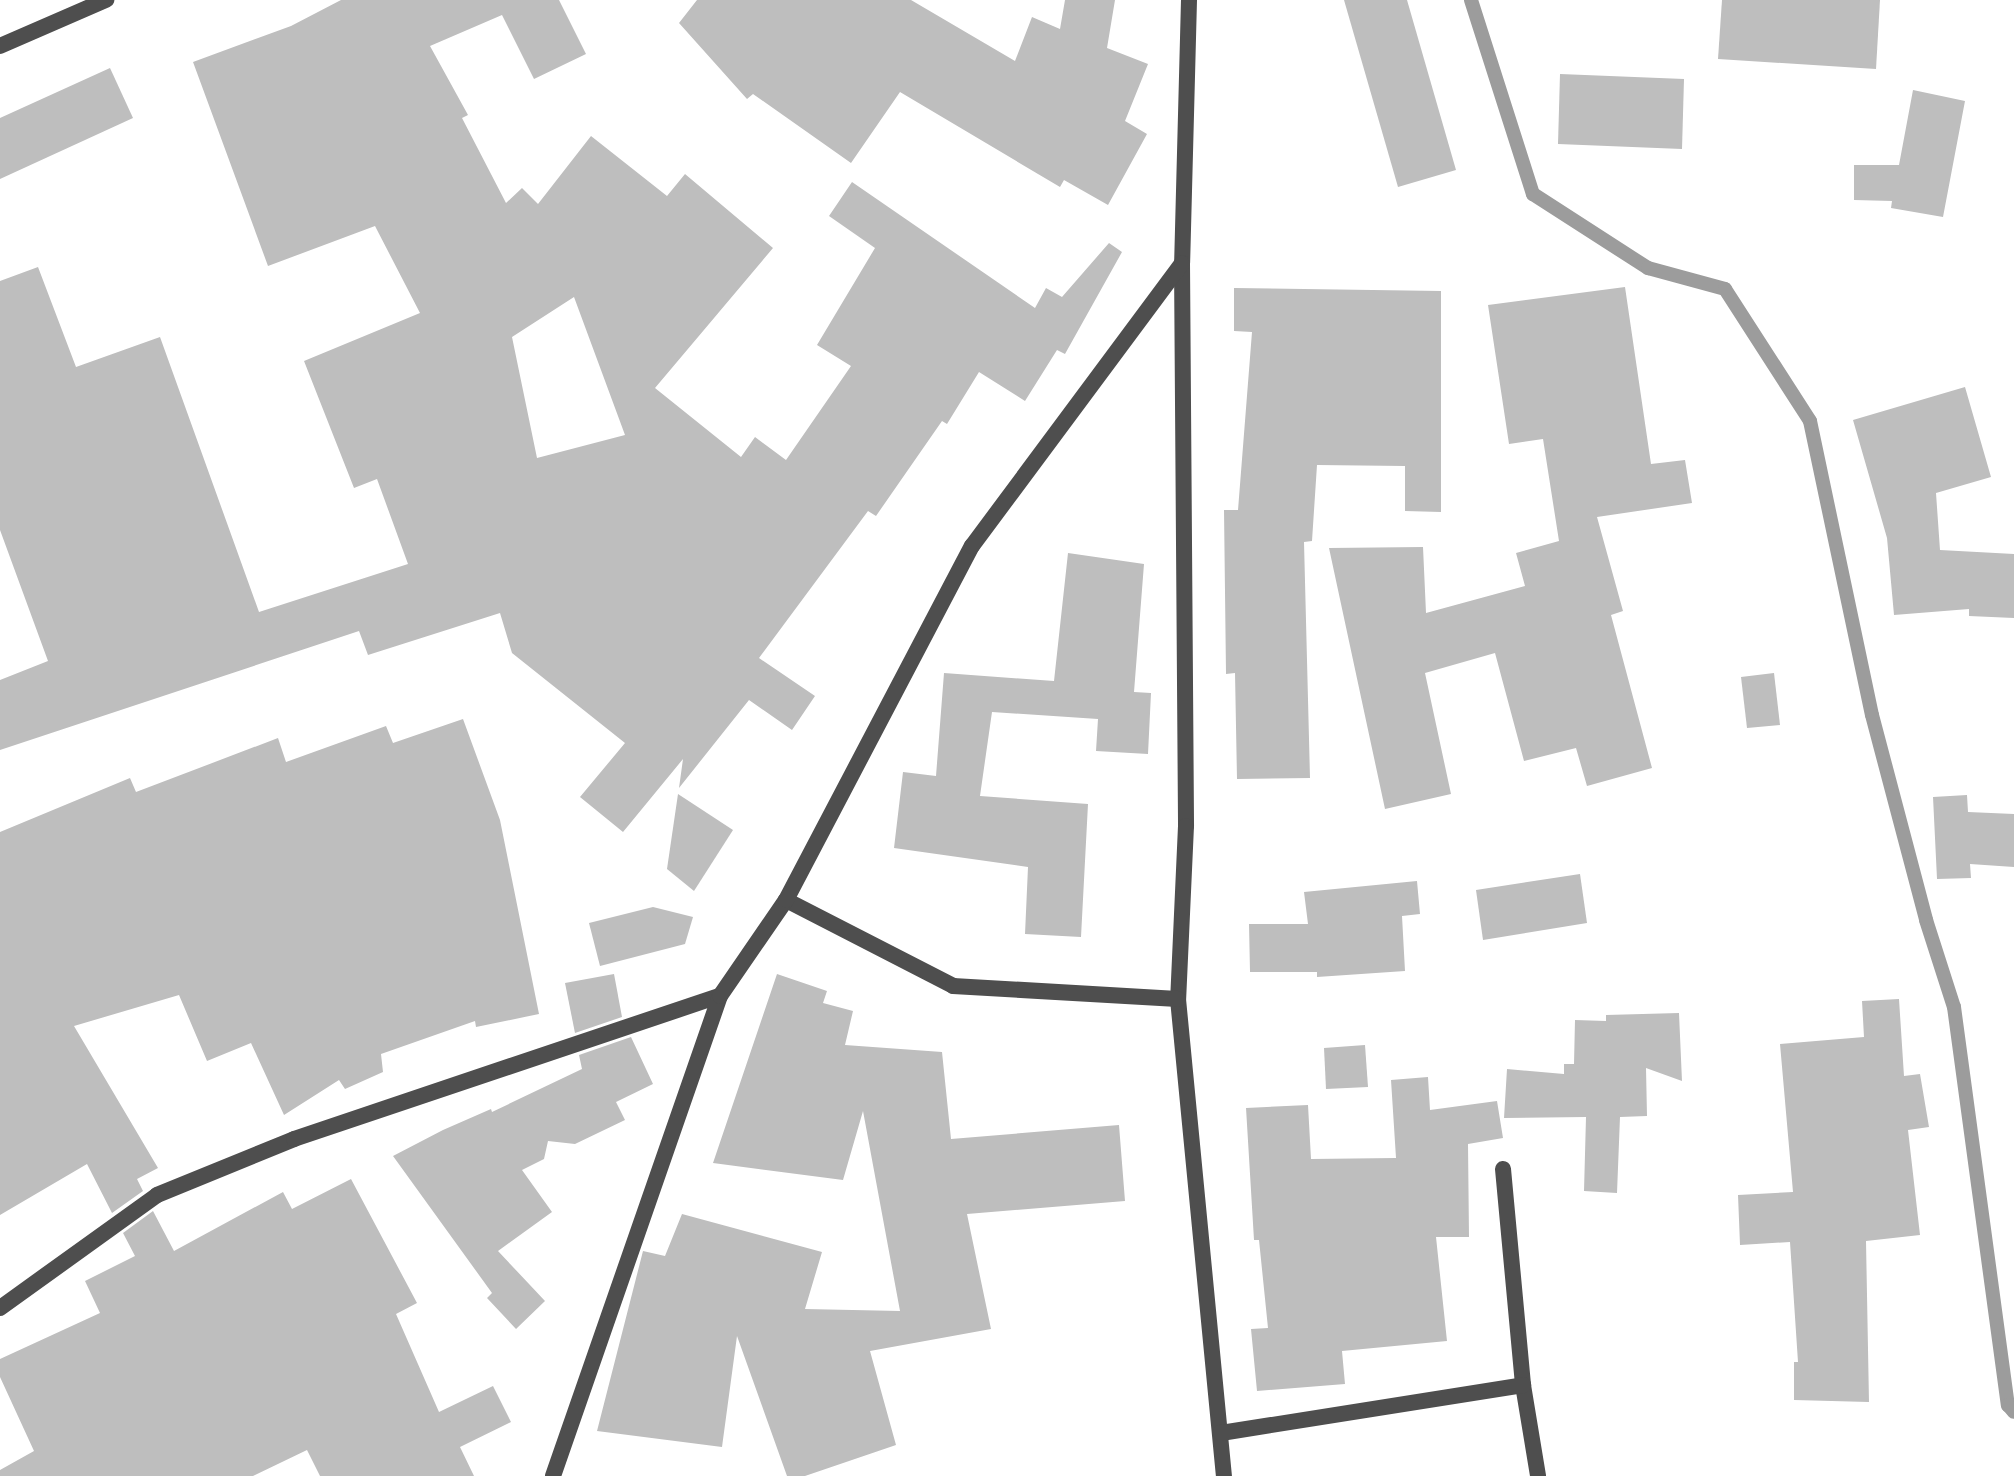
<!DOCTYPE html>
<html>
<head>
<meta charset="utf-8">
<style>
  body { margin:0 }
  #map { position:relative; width:2014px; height:1476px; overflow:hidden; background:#fff; font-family:"Archivo Narrow",sans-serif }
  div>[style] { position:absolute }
  .stream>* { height:14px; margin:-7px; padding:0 7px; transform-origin:7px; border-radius:7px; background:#9c9c9c }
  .building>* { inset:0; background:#bebebe }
  .street>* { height:16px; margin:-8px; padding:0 8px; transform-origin:8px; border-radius:8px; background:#4e4e4e }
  span { translate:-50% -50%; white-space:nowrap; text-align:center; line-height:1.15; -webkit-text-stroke:8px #fff; paint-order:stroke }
</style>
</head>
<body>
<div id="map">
  <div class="stream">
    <i style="left:1471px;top:0;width:204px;rotate:72.3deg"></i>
    <i style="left:1533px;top:194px;width:137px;rotate:32.8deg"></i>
    <i style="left:1648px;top:268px;width:80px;rotate:15.3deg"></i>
    <i style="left:1725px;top:289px;width:157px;rotate:57.2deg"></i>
    <i style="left:1810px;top:421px;width:300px;rotate:78.1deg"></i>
    <i style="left:1872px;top:715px;width:212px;rotate:75.2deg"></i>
    <i style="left:1926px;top:920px;width:91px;rotate:72.2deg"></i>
    <i style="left:1954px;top:1007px;width:402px;rotate:82.3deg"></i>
    <i style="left:2008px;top:1405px;width:9px;rotate:49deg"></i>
  </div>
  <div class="building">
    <i style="clip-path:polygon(evenodd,341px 0,559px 0,586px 54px,534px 79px,502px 15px,430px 46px,468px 115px,462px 118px,506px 203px,522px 188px,538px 204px,591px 136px,667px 196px,685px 174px,773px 248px,655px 388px,741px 457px,755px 437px,786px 460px,851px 366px,817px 345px,875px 248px,829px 216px,852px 182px,1035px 308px,1046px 288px,1062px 297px,1109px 243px,1122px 252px,1065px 354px,1057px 350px,1025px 401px,979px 372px,947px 424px,942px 421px,876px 516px,868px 511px,759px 658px,815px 696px,792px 730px,749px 700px,679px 788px,683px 759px,623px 832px,580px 797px,625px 743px,512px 653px,500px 613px,368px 655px,359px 631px,0 750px,0 680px,48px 661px,0 530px,0 281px,38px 267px,76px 367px,160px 337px,259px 612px,408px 564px,377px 479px,354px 488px,304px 361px,420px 313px,375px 226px,268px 266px,193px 62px,291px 26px,341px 0,574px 297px,625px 435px,537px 458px,512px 337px,574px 297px)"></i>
    <i style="clip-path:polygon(697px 0,911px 0,1015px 61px,1032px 17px,1060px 29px,1065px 0,1115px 0,1107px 48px,1148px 64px,1125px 121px,1147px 134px,1108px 205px,1064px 180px,1060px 187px,900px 92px,851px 163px,753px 94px,747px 99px,679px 23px)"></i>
    <i style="clip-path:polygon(1344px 0,1407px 0,1456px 170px,1398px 187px)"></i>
    <i style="clip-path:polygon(1722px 0,1880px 0,1876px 69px,1718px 59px)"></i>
    <i style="clip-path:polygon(110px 68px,133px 118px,0 179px,0 118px)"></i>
    <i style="clip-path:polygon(1560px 74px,1684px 79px,1682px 149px,1558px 144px)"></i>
    <i style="clip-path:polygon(1913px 90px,1965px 101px,1943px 217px,1891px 208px,1892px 201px,1854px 200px,1854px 165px,1899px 165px)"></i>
    <i style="clip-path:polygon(1625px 287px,1651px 464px,1685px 460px,1692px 503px,1597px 517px,1623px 611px,1611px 615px,1652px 768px,1587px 786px,1576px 748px,1524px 761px,1495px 653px,1425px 673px,1451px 794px,1385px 809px,1329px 548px,1423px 547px,1426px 613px,1525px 586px,1516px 553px,1559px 541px,1543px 439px,1509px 444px,1488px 305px)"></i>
    <i style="clip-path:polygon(1234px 288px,1441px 291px,1441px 512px,1405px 511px,1405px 466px,1317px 465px,1312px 541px,1304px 542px,1310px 778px,1237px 779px,1235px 673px,1226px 674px,1224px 510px,1238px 510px,1252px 332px,1234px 331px)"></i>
    <i style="clip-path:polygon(1965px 387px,1991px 477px,1936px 493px,1940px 550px,2014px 554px,2014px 618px,1969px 616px,1969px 609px,1894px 615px,1887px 538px,1853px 420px)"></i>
    <i style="clip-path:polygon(1068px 553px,1144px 564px,1134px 692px,1151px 693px,1148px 754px,1096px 751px,1098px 719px,992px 712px,980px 796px,1088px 804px,1081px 937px,1025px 934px,1028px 867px,894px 848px,903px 772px,936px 776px,944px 673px,1054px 681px)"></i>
    <i style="clip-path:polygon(1774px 673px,1780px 725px,1747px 728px,1741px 677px)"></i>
    <i style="clip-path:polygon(463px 719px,500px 820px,539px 1014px,476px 1027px,475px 1021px,381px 1054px,383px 1072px,345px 1089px,339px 1080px,284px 1115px,251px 1043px,207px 1061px,179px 995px,74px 1026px,158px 1168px,137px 1179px,143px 1191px,112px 1213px,87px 1164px,0 1215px,0 832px,130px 778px,136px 792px,278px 738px,286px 762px,386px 726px,393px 743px)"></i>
    <i style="clip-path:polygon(678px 794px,733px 830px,694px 891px,667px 869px)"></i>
    <i style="clip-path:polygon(1967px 795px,1968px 812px,2014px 814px,2014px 867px,1970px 864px,1971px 878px,1937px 879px,1933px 797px)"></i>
    <i style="clip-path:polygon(1580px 874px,1587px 923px,1483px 940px,1476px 890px)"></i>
    <i style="clip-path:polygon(1417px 881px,1420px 914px,1402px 916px,1405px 971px,1317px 977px,1317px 972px,1250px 972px,1249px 924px,1308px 924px,1304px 892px)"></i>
    <i style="clip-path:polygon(653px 907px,693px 917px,685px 944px,600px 966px,589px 923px)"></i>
    <i style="clip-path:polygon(614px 974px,622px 1017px,575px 1033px,565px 983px)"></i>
    <i style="clip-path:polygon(777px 974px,827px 991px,823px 1003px,853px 1011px,845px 1045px,942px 1052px,951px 1139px,1119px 1125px,1125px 1201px,967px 1214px,991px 1329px,870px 1351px,896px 1445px,805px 1476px,787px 1476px,737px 1336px,722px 1447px,597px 1431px,643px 1251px,665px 1256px,682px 1214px,822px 1252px,805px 1309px,900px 1311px,863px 1111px,843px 1180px,713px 1163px)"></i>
    <i style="clip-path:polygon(1899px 999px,1904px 1076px,1920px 1074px,1929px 1127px,1908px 1130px,1920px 1235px,1866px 1241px,1869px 1402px,1794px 1400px,1794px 1362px,1798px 1362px,1790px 1242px,1740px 1245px,1738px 1195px,1793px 1192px,1780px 1044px,1864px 1037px,1862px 1001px)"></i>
    <i style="clip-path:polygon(1679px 1013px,1682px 1081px,1646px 1068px,1647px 1116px,1620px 1117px,1617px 1193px,1584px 1191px,1586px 1117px,1504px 1118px,1507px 1069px,1564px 1074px,1564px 1064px,1574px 1064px,1575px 1020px,1606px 1021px,1606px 1015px)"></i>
    <i style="clip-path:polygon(631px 1037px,653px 1084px,616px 1102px,625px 1120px,575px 1144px,548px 1141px,544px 1159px,522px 1170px,552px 1212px,498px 1251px,545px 1301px,516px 1329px,487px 1298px,492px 1293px,393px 1156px,443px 1130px,491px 1109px,492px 1112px,582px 1069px,579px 1055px)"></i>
    <i style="clip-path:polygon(1365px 1045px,1368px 1087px,1326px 1089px,1324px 1048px)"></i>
    <i style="clip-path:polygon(1428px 1077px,1430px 1110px,1497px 1101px,1503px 1138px,1468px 1144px,1469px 1237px,1436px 1237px,1447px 1341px,1342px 1351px,1345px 1384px,1257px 1391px,1251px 1329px,1268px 1328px,1259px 1240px,1254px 1240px,1246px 1108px,1308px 1105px,1311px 1159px,1396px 1158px,1391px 1080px)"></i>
    <i style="clip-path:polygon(351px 1179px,417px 1303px,396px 1314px,439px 1412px,493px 1386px,511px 1422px,460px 1447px,474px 1476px,320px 1476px,307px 1450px,253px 1476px,0 1476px,0 1470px,34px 1451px,0 1377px,0 1359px,100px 1313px,85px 1281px,135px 1256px,123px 1233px,153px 1211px,174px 1251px,283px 1192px,292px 1209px)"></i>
  </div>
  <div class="street">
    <i style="left:1189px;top:0;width:263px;rotate:91.5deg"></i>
    <i style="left:1182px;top:263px;width:563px;rotate:89.59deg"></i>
    <i style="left:1186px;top:826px;width:173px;rotate:92.6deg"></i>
    <i style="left:1178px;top:999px;width:479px;rotate:84.5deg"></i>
    <i style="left:0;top:46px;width:116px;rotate:-23.5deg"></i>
    <i style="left:786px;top:900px;width:188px;rotate:27.2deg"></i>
    <i style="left:953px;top:986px;width:225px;rotate:3.3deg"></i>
    <i style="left:1503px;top:1169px;width:217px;rotate:84.7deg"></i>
    <i style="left:1523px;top:1385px;width:92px;rotate:80.6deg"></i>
    <i style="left:0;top:1308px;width:193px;rotate:-35.7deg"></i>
    <i style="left:157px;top:1195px;width:148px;rotate:-22.2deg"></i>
    <i style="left:294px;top:1139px;width:449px;rotate:-18.6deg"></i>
    <i style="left:1221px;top:1433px;width:306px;rotate:-9deg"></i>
    <i style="left:553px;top:1476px;width:508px;rotate:-70.82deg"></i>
    <i style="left:720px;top:996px;width:116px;rotate:-55.5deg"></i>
    <i style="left:786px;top:900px;width:400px;rotate:-62.3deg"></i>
    <i style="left:972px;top:546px;width:352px;rotate:-53.4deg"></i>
  </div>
</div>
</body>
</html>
